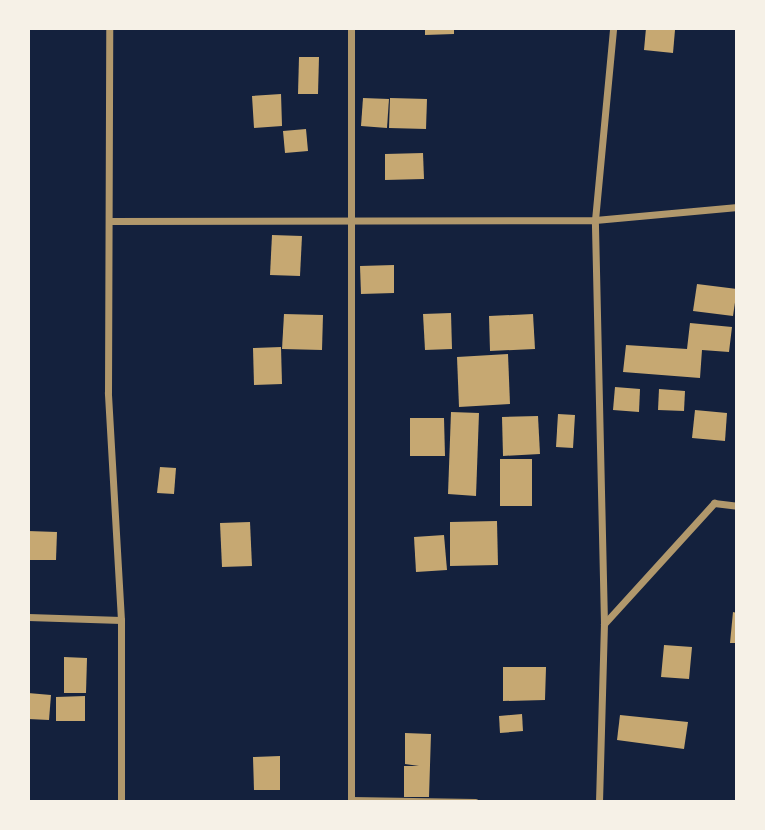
<!DOCTYPE html>
<html>
<head>
<meta charset="utf-8">
<style>
  body { margin:0 }
  #map { position:relative; width:765px; height:830px; overflow:hidden; background:#14213d; font-family:"Golos Text",sans-serif }
  div>[style] { position:absolute }
  .building>* { inset:0; background:#c6a872 }
  .minor>* { height:7px; margin:-3.5px; padding:0 3.5px; transform-origin:3.5px; border-radius:3.5px; background:#b1986c }
  span { translate:-50% -50%; white-space:nowrap; text-align:center; line-height:1.15; -webkit-text-stroke:5px #f6f1e7; paint-order:stroke }
  .frame { position:absolute; inset:0; border:30px solid #f6f1e7; pointer-events:none }
</style>
</head>
<body>
<div id="map">
  <div class="building">
    <i style="clip-path:polygon(425px 28px,454px 28px,454px 34px,425px 35px)"></i>
    <i style="clip-path:polygon(646px 28px,675px 30px,673px 53px,644px 50px)"></i>
    <i style="clip-path:polygon(299px 57px,319px 57px,318px 94px,298px 94px)"></i>
    <i style="clip-path:polygon(281px 94px,282px 126px,254px 128px,252px 96px)"></i>
    <i style="clip-path:polygon(363px 98px,389px 99px,387px 128px,361px 126px)"></i>
    <i style="clip-path:polygon(390px 98px,427px 99px,426px 129px,389px 128px)"></i>
    <i style="clip-path:polygon(306px 129px,308px 151px,285px 153px,283px 131px)"></i>
    <i style="clip-path:polygon(423px 153px,424px 179px,385px 180px,385px 154px)"></i>
    <i style="clip-path:polygon(272px 235px,302px 236px,300px 276px,270px 275px)"></i>
    <i style="clip-path:polygon(394px 265px,394px 293px,361px 294px,360px 266px)"></i>
    <i style="clip-path:polygon(697px 284px,737px 289px,733px 316px,693px 311px)"></i>
    <i style="clip-path:polygon(451px 313px,452px 349px,425px 350px,423px 314px)"></i>
    <i style="clip-path:polygon(284px 314px,323px 315px,322px 350px,282px 349px)"></i>
    <i style="clip-path:polygon(533px 314px,535px 349px,490px 351px,489px 316px)"></i>
    <i style="clip-path:polygon(690px 323px,732px 327px,729px 352px,702px 350px,700px 378px,623px 372px,626px 345px,687px 349px)"></i>
    <i style="clip-path:polygon(281px 347px,282px 384px,254px 385px,253px 348px)"></i>
    <i style="clip-path:polygon(508px 354px,510px 404px,459px 407px,457px 357px)"></i>
    <i style="clip-path:polygon(615px 387px,640px 389px,639px 412px,613px 410px)"></i>
    <i style="clip-path:polygon(659px 389px,685px 391px,684px 411px,658px 410px)"></i>
    <i style="clip-path:polygon(695px 410px,727px 413px,725px 441px,692px 438px)"></i>
    <i style="clip-path:polygon(451px 412px,479px 413px,476px 496px,448px 494px)"></i>
    <i style="clip-path:polygon(558px 414px,575px 415px,573px 448px,556px 447px)"></i>
    <i style="clip-path:polygon(538px 416px,540px 454px,503px 456px,502px 417px)"></i>
    <i style="clip-path:polygon(410px 418px,444px 418px,445px 456px,410px 456px)"></i>
    <i style="clip-path:polygon(500px 459px,532px 459px,532px 506px,500px 506px)"></i>
    <i style="clip-path:polygon(160px 467px,176px 468px,174px 494px,157px 493px)"></i>
    <i style="clip-path:polygon(497px 521px,498px 565px,450px 566px,450px 522px)"></i>
    <i style="clip-path:polygon(250px 522px,252px 566px,222px 567px,220px 523px)"></i>
    <i style="clip-path:polygon(28px 531px,57px 532px,56px 560px,28px 560px)"></i>
    <i style="clip-path:polygon(444px 535px,447px 570px,416px 572px,414px 537px)"></i>
    <i style="clip-path:polygon(733px 612px,737px 613px,737px 643px,730px 643px)"></i>
    <i style="clip-path:polygon(664px 645px,692px 647px,689px 679px,661px 677px)"></i>
    <i style="clip-path:polygon(64px 657px,87px 658px,86px 693px,64px 693px)"></i>
    <i style="clip-path:polygon(503px 667px,546px 667px,545px 700px,503px 701px)"></i>
    <i style="clip-path:polygon(28px 693px,51px 695px,49px 720px,28px 719px)"></i>
    <i style="clip-path:polygon(85px 696px,85px 721px,56px 721px,56px 697px)"></i>
    <i style="clip-path:polygon(522px 714px,523px 731px,500px 733px,499px 716px)"></i>
    <i style="clip-path:polygon(620px 715px,688px 722px,684px 749px,617px 740px)"></i>
    <i style="clip-path:polygon(405px 733px,431px 734px,429px 797px,404px 797px,404px 766px,419px 766px,405px 764px)"></i>
    <i style="clip-path:polygon(280px 756px,280px 790px,254px 790px,253px 757px)"></i>
  </div>
  <div class="minor">
    <i style="left:109px;top:221px;width:486px;rotate:-0.1deg"></i>
    <i style="left:595px;top:220px;width:143px;rotate:-5.2deg"></i>
    <i style="left:28px;top:617px;width:93px;rotate:1.8deg"></i>
    <i style="left:121px;top:620px;width:228px;rotate:-93.3deg"></i>
    <i style="left:108px;top:392px;width:364px;rotate:-89.8deg"></i>
    <i style="left:121px;top:620px;width:182px;rotate:90deg"></i>
    <i style="left:604px;top:623px;width:403px;rotate:-91.3deg"></i>
    <i style="left:595px;top:220px;width:193px;rotate:-84.6deg"></i>
    <i style="left:351px;top:800px;width:124px;rotate:0.9deg"></i>
    <i style="left:351px;top:802px;width:774px;rotate:-90deg"></i>
    <i style="left:599px;top:802px;width:178px;rotate:-88.4deg"></i>
    <i style="left:604px;top:624px;width:164px;rotate:-47.7deg"></i>
    <i style="left:714px;top:503px;width:23px;rotate:7deg"></i>
  </div>
  <div class="frame"></div>
</div>
</body>
</html>
